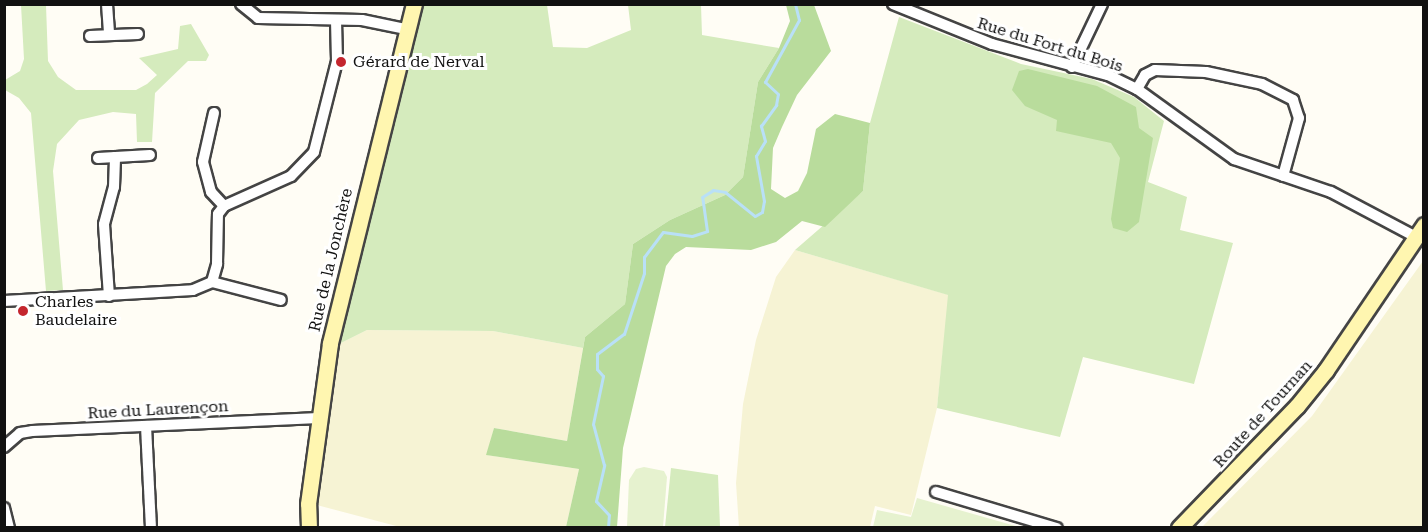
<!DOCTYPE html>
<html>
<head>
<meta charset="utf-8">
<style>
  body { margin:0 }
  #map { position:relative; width:1428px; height:532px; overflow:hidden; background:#fffdf5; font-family:"Roboto Serif",serif }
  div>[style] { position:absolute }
  .farmland>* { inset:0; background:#f6f3d4 }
  .green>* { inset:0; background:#d5ebbd }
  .forest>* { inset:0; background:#b9dc9c }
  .pitch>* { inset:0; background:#e6f2cf }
  .stream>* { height:3px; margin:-1.5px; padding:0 1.5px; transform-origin:1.5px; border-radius:1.5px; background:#b9e0f7 }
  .roads { filter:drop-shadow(2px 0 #444) drop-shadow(-2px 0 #444) drop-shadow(0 2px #444) drop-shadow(0 -2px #444) }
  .street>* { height:10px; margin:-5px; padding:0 5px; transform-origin:5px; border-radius:5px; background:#fff }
  .secondary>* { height:15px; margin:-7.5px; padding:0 7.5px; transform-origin:7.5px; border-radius:7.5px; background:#fff6b0 }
  .dots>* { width:16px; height:16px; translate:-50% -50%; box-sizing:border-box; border:3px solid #fff; border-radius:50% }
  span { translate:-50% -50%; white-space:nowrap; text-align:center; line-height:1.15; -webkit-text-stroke:6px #fff; paint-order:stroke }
  .street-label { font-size:16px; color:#111 }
  .poi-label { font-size:16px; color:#111 }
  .left { translate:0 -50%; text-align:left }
  .frame { position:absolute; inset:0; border:6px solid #111; pointer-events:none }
</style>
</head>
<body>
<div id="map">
  <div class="farmland">
    <i style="clip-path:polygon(795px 250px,949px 295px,937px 408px,911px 515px,875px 506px,870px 527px,739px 528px,736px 483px,743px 404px,756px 340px,776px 277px)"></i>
    <i style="clip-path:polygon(1423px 261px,1423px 527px,1202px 527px,1312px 416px)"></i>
    <i style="clip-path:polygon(367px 330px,493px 331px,583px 348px,567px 441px,494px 428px,487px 455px,579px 469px,566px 527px,400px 527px,313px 504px,335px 346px)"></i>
  </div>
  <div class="green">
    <i style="clip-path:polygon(21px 5px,46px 5px,48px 61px,58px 77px,76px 90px,136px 90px,147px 84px,157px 75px,139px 58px,178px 49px,180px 26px,191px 24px,209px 55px,206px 61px,188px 61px,155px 93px,152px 142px,137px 142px,136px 114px,113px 112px,79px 120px,57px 144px,53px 171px,63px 290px,46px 291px,31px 113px,19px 98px,5px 90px,5px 80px,20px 71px,24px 59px)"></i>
    <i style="clip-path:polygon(421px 5px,547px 5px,553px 47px,587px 48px,631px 30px,628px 5px,701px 5px,702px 35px,779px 48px,758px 82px,743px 177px,725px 195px,670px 220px,633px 244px,625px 304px,585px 337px,583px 348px,493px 331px,367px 330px,335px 346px)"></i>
    <i style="clip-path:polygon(899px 17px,1021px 64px,1092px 79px,1134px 97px,1164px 121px,1148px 182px,1187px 197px,1180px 230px,1233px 243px,1194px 384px,1083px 357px,1060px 437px,937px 408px,948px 295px,795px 250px,863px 191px,870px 123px)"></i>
    <i style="clip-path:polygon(671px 468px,718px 475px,720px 527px,665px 527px)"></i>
  </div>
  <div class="forest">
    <i style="clip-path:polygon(786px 5px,814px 5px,831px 51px,797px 95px,782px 127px,773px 148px,771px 189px,785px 198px,798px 191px,807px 173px,816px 129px,835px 114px,870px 123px,863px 191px,825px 227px,802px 221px,776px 242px,751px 250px,686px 247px,675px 254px,666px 266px,623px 448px,617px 527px,566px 527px,579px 469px,486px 455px,494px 428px,567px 441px,585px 337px,625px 304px,633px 244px,670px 220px,725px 195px,743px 177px,758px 82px,779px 48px,790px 21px)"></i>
    <i style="clip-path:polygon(1028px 69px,1097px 86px,1136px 107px,1139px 128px,1153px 138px,1139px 222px,1127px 232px,1113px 228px,1111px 219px,1120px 158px,1111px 143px,1056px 131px,1057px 120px,1025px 106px,1012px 90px,1019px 71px)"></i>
  </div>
  <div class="pitch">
    <i style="clip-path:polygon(644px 467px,664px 471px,667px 477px,663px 527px,627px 527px,629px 480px,636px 469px)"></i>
    <i style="clip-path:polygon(917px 498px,1019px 527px,873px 527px,877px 510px,911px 517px)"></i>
  </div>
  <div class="stream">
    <i style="left:608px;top:528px;width:13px;rotate:-86deg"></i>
    <i style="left:609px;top:515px;width:19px;rotate:-133deg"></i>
    <i style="left:596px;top:501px;width:37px;rotate:-77deg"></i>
    <i style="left:604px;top:465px;width:42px;rotate:-105deg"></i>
    <i style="left:593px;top:424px;width:49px;rotate:-78.2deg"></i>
    <i style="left:603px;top:376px;width:9px;rotate:-131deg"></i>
    <i style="left:597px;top:369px;width:15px;rotate:-90deg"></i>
    <i style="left:597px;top:354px;width:34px;rotate:-37deg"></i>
    <i style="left:624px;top:334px;width:64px;rotate:-71.8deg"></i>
    <i style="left:644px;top:273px;width:16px;rotate:-90deg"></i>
    <i style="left:644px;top:257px;width:31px;rotate:-53deg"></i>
    <i style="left:663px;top:232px;width:29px;rotate:8deg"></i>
    <i style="left:692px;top:236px;width:16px;rotate:-18deg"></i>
    <i style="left:707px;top:231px;width:34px;rotate:-98deg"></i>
    <i style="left:702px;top:197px;width:13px;rotate:-32deg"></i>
    <i style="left:713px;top:190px;width:12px;rotate:9deg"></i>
    <i style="left:725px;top:192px;width:38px;rotate:39deg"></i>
    <i style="left:755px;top:216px;width:8px;rotate:-30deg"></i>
    <i style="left:762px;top:212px;width:11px;rotate:-80deg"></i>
    <i style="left:764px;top:201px;width:46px;rotate:-100.1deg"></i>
    <i style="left:756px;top:156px;width:17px;rotate:-59deg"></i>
    <i style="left:765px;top:141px;width:16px;rotate:-105deg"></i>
    <i style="left:761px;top:126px;width:26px;rotate:-54deg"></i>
    <i style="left:776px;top:105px;width:11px;rotate:-80deg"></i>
    <i style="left:778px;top:94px;width:18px;rotate:-137deg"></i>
    <i style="left:765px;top:82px;width:71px;rotate:-61.3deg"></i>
    <i style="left:799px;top:20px;width:16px;rotate:-104deg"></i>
  </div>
  <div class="roads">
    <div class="street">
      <i style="left:107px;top:4px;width:31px;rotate:86deg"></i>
      <i style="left:241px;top:4px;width:22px;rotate:39deg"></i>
      <i style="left:258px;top:18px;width:104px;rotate:1.1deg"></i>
      <i style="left:362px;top:20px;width:45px;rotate:11.6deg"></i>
      <i style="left:893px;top:4px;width:107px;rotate:22deg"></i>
      <i style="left:992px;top:44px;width:120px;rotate:15deg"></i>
      <i style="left:1108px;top:75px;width:32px;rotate:26deg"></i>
      <i style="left:1137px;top:89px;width:120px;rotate:35.8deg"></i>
      <i style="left:1234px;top:159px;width:102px;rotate:18.8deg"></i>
      <i style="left:1331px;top:192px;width:96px;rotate:27.9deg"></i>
      <i style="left:90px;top:36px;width:48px;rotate:-2.4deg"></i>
      <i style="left:1072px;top:67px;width:70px;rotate:-64.5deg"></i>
      <i style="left:1137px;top:89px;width:16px;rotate:-60deg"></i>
      <i style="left:1145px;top:75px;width:11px;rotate:-27deg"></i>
      <i style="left:1155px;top:70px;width:51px;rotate:2.2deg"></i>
      <i style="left:1206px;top:72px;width:57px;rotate:12.1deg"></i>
      <i style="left:1262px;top:84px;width:35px;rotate:27deg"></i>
      <i style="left:1293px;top:100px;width:19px;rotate:72deg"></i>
      <i style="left:1299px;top:118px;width:60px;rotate:105.4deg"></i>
      <i style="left:214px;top:113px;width:50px;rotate:102.7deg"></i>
      <i style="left:203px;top:162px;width:31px;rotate:75deg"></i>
      <i style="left:211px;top:192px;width:19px;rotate:47deg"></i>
      <i style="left:98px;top:158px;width:52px;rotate:-3.3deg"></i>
      <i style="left:212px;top:282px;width:19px;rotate:-74deg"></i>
      <i style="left:217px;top:264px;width:50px;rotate:-88.9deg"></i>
      <i style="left:218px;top:214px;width:10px;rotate:-53deg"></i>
      <i style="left:224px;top:206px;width:73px;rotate:-24.1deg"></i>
      <i style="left:291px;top:176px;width:33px;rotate:-46deg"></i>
      <i style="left:314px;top:152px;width:94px;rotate:-75.8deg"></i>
      <i style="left:337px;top:61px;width:41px;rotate:-91.4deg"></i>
      <i style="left:212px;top:282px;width:71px;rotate:14.6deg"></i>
      <i style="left:109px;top:296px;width:72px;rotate:-94deg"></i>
      <i style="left:104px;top:224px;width:38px;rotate:-75deg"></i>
      <i style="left:114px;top:187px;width:30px;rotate:-88deg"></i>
      <i style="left:4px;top:301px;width:189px;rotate:-3.3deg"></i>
      <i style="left:193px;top:290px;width:21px;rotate:-23deg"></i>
      <i style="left:146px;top:426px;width:102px;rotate:87.2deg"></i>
      <i style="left:4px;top:447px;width:21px;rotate:-41deg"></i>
      <i style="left:20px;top:433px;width:12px;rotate:-9deg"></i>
      <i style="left:32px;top:431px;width:287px;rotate:-2.6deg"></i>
      <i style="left:936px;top:492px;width:126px;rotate:16.6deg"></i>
      <i style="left:4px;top:508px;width:21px;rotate:76deg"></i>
    </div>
    <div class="secondary">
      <i style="left:309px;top:528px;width:24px;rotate:-92deg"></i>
      <i style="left:308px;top:504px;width:162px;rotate:-82.2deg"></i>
      <i style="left:330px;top:343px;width:349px;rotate:-76.1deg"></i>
      <i style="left:1179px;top:528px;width:170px;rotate:-46deg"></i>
      <i style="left:1297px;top:406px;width:46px;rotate:-51.1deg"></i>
      <i style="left:1326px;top:370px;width:175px;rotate:-55.9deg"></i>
    </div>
  </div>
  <div class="dots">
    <i style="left:341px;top:62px;background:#c4262e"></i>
    <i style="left:23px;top:311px;background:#c4262e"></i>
  </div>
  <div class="street-label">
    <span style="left:1050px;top:45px;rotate:17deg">Rue du Fort du Bois</span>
    <span style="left:331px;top:260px;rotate:-77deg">Rue de la Jonchère</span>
    <span style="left:158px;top:410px;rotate:-3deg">Rue du Laurençon</span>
    <span style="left:1263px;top:414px;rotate:-48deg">Route de Tournan</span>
  </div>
  <div class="poi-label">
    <span class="left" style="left:353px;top:62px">Gérard de Nerval</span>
    <span class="left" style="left:35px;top:311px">Charles<br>Baudelaire</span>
  </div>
  <div class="frame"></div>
</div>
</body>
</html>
